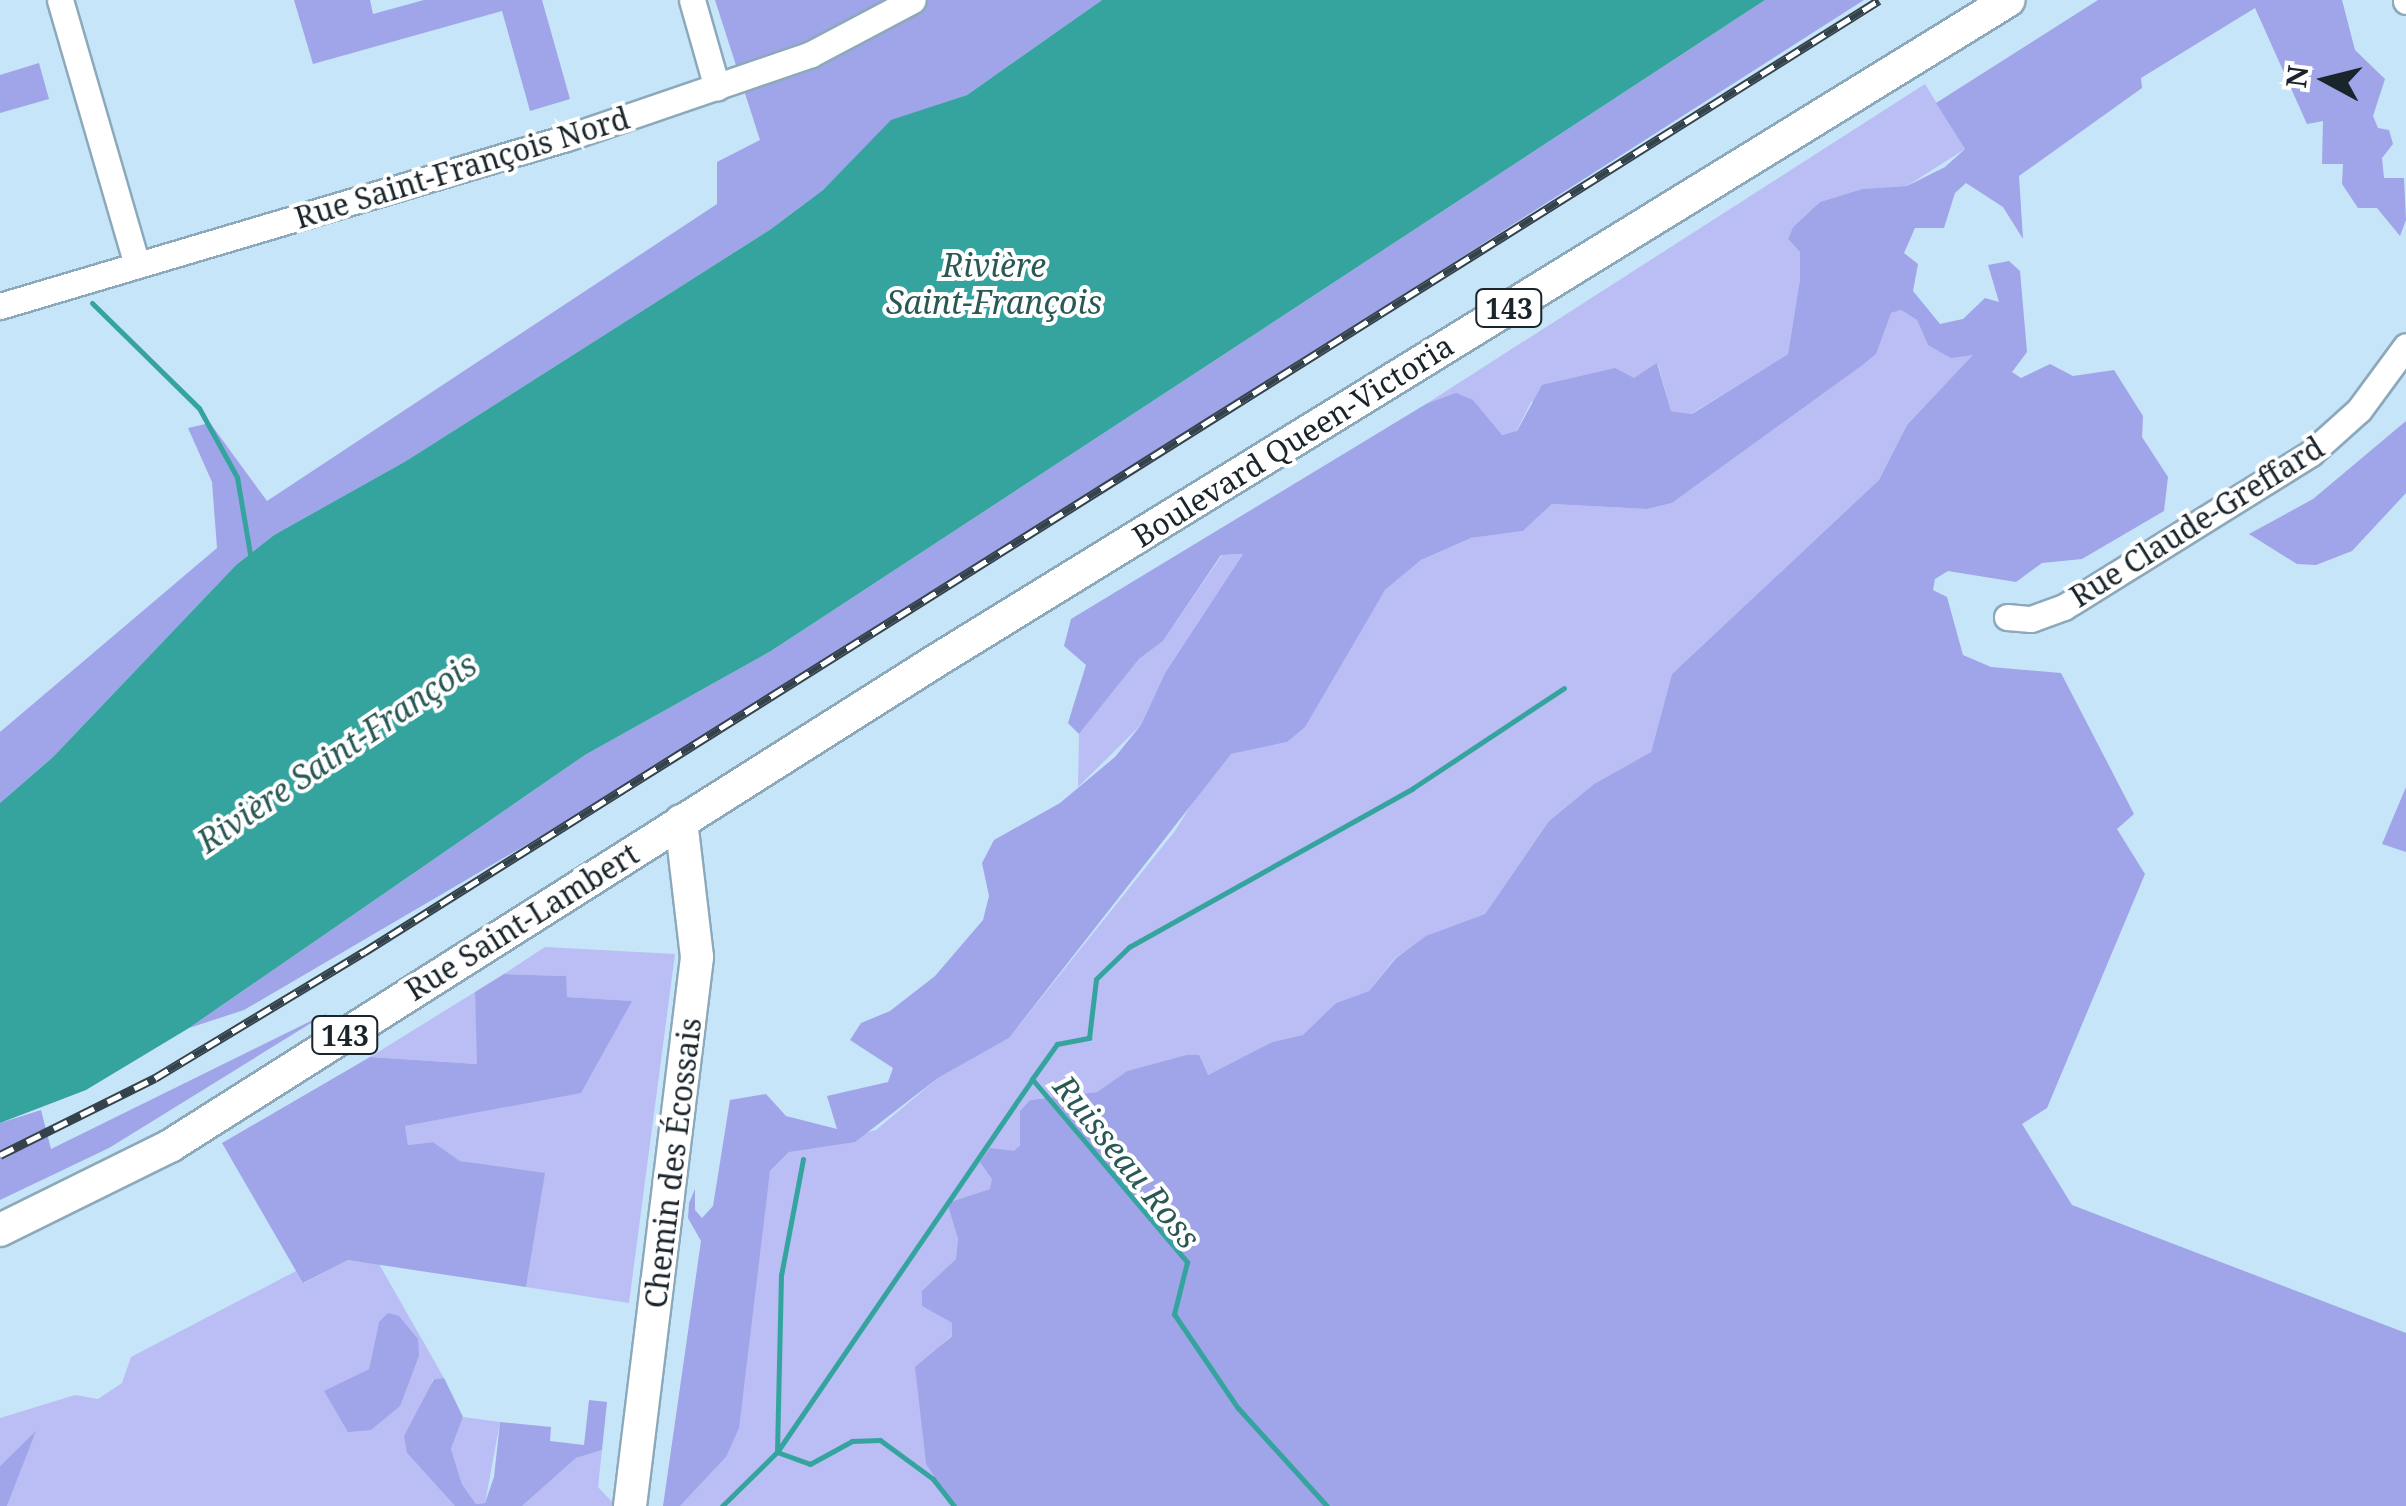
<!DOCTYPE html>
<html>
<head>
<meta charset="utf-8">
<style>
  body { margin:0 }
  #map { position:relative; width:2406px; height:1506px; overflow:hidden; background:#c7e5f8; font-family:"Noto Serif",serif }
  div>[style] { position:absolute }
  .green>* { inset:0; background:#babef4 }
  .forest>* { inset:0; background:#a0a4e8 }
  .water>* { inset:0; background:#36a49e }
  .stream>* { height:5px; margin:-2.5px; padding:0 2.5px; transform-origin:2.5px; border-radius:2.5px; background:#36a49e }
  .roads { filter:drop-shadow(2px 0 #8ca9bb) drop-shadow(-2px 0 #8ca9bb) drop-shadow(0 2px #8ca9bb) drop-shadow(0 -2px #8ca9bb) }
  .minor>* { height:25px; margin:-12.5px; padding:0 12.5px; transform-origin:12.5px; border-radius:12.5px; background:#fff }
  .major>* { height:32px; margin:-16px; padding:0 16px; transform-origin:16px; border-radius:16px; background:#fff }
  .rail>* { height:9px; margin-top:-4.5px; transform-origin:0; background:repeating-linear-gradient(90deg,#fff 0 15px,#34424b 0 30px); box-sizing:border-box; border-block:2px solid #34424b }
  span { translate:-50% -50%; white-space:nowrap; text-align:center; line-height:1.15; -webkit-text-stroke:8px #fff; paint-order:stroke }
  .shield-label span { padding:2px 8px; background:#fff; border:2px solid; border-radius:8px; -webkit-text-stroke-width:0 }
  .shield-label { font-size:28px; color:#19242b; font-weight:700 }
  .street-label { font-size:30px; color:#19242b }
  .water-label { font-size:32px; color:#2a5855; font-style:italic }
  .north { position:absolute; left:2276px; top:30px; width:100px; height:100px; -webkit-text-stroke:8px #fff; paint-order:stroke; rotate:277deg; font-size:28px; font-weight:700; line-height:40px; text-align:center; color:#19242b }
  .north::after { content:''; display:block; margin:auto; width:35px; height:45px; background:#19242b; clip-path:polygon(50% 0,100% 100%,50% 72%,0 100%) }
</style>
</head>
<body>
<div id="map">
  <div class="green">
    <i style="clip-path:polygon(1925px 84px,1965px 149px,1907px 186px,1862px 189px,1820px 202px,1793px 227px,1788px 239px,1800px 252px,1800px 279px,1788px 354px,1691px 414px,1671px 411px,1658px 364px,1634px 378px,1531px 402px,1516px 432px,1501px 435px,1473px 400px,1426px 404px)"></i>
    <i style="clip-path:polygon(1901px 310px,1917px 320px,1928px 345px,1975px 354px,1907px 425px,1879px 480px,1672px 674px,1651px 752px,1594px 784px,1549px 821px,1485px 914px,1426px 937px,1395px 958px,1369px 991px,1336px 1003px,1304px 1035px,1272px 1042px,1208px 1075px,1186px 1055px,1127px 1071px,1097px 1092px,1030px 1100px,1020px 1111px,1020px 1144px,990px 1189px,947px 1203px,958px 1239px,956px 1259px,922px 1292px,922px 1306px,952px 1323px,952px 1335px,916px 1368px,926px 1464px,954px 1506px,680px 1506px,726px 1457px,770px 1171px,789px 1152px,876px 1130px,938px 1078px,1009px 1038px,1175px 831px,1204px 784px,1231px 754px,1287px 742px,1385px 590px,1421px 560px,1471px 538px,1523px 531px,1552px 504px,1647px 509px,1672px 503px,1860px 367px,1891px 313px)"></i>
    <i style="clip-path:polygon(1243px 554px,1165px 673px,1141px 725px,1078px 787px,1079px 734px,1139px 659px,1163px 641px,1222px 555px)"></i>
    <i style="clip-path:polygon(545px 947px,675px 954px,629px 1303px,526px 1287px,544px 1174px,460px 1161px,433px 1142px,408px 1145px,405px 1126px,581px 1092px,631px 1001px,566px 997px,566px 976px,504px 974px)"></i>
    <i style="clip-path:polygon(475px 992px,478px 1064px,370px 1057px)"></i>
    <i style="clip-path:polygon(evenodd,348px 1260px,379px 1264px,444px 1378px,433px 1379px,407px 1453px,455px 1506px,7px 1506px,35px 1433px,0 1466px,0 1418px,75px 1395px,98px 1399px,122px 1383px,131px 1357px,296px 1271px,304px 1283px,348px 1260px,379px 1322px,419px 1356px,411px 1376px,325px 1391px,369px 1369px,379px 1322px)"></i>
    <i style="clip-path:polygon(463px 1417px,500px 1422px,485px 1503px,476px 1504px,462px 1484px,451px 1449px)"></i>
    <i style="clip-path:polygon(602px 1450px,598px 1487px,616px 1506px,522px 1506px,576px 1458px)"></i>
  </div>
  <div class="forest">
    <i style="clip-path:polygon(294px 0,370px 0,373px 14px,424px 0,542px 0,570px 99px,530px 111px,502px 11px,313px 64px)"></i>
    <i style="clip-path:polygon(715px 0,1102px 0,967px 95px,891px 121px,823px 190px,771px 229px,406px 461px,274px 535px,236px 565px,53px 757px,0 803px,0 732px,217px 548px,212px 482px,188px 428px,210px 423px,267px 501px,717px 204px,717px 162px,760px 140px)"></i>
    <i style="clip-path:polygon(1765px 0,1864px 0,719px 732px,244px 1010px,189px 1028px,585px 755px,771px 651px)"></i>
    <i style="clip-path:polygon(2098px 0,2342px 0,2355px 50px,2385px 79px,2373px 116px,2378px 128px,2389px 130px,2393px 144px,2382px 158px,2384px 178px,2404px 178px,2406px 220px,2400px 236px,2377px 208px,2358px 208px,2342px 184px,2343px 164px,2322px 164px,2323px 121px,2307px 124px,2255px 8px,2141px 78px,2142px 88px,2019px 176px,2023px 239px,2003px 207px,1966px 183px,1955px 193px,1944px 228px,1915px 228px,1904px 253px,1918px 264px,1913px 291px,1940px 324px,1963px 319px,1985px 298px,1999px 302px,1988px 265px,2009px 261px,2020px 271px,2027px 352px,2012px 372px,2021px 378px,2050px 364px,2073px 376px,2114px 370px,2143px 416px,2142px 437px,2168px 477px,2164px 511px,2082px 559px,2042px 563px,2016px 582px,1948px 571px,1935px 579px,1933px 590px,1947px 597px,1963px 655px,1991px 667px,2061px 673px,2134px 814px,2117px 829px,2145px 874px,2047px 1108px,2022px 1124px,2072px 1205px,2406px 1333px,2406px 1506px,954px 1506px,926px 1464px,915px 1367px,952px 1336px,952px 1323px,922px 1306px,922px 1291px,956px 1259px,958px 1239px,947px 1203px,990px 1189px,992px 1179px,980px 1162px,990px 1148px,1014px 1151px,1020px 1145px,1020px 1111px,1030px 1100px,1097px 1092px,1127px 1071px,1186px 1055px,1199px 1055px,1208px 1075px,1272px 1042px,1303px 1035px,1336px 1003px,1369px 991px,1396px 958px,1426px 936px,1485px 914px,1549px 821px,1594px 784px,1651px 752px,1672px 674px,1879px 480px,1907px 425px,1973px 355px,1951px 358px,1928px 345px,1917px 320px,1901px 310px,1891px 313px,1876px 354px,1860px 367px,1672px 503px,1647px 509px,1552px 504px,1523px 531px,1471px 538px,1421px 560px,1385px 590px,1305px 727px,1287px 742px,1231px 754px,1009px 1038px,938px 1078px,855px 1142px,789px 1152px,770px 1171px,739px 1428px,726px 1457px,680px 1506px,663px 1506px,701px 1241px,688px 1218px,689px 1203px,695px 1189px,695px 1210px,702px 1218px,713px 1206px,730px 1100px,766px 1094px,786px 1116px,837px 1129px,827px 1096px,888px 1082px,893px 1068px,850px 1040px,861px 1023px,890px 1011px,935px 976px,983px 920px,989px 896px,982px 863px,994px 840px,1060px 803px,1115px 757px,1141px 725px,1165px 673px,1243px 554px,1221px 555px,1163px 641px,1139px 659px,1079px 734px,1068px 723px,1086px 665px,1064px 646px,1071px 619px,1426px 404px,1456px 393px,1473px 400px,1502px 435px,1517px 431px,1542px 385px,1615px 368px,1634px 378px,1657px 363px,1671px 411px,1692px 414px,1788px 354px,1800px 279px,1800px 252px,1788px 239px,1793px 227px,1820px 202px,1862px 189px,1907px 186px,1945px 167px,1965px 149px,1936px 103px)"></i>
    <i style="clip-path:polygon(39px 63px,49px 99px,0 113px,0 75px)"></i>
    <i style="clip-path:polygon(2406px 421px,2406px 493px,2352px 551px,2316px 565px,2297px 564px,2249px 534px,2313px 499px)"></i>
    <i style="clip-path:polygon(2406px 787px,2406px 852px,2382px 844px)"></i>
    <i style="clip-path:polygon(504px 974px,566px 976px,567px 997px,632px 1001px,581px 1093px,405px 1126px,408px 1145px,433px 1142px,460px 1161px,545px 1173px,526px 1287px,348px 1260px,303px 1283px,222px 1143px,370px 1057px,477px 1064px,475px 992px)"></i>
    <i style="clip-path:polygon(329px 1012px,109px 1148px,0 1200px,0 1123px,41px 1110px,51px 1149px)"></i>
    <i style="clip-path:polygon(388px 1313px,399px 1316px,418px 1339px,419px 1356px,400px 1406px,371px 1430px,348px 1432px,324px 1391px,369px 1369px,379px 1322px)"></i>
    <i style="clip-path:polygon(444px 1378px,463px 1417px,451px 1449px,462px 1484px,476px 1504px,485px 1503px,494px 1477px,500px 1422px,551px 1427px,550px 1441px,584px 1445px,589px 1400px,607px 1402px,602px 1450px,576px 1458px,522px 1506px,455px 1506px,407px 1453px,404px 1436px,434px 1379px)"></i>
    <i style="clip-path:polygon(36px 1431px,7px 1506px,0 1506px,0 1466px)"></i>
  </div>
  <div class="water">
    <i style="clip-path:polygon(1102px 0,1765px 0,771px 651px,585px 755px,189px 1028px,86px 1090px,0 1123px,0 803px,53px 757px,236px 565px,274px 535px,406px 461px,771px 229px,823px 190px,891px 120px,967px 95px)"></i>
  </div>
  <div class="stream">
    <i style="left:92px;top:303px;width:150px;rotate:44.5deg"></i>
    <i style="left:199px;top:408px;width:79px;rotate:61.2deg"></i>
    <i style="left:237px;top:477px;width:78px;rotate:80.4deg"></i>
    <i style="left:1032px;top:1079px;width:43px;rotate:-54.5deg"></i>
    <i style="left:1057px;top:1044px;width:33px;rotate:-11deg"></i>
    <i style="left:1089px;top:1038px;width:59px;rotate:-83.2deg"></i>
    <i style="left:1096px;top:979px;width:46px;rotate:-44.1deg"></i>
    <i style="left:1129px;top:947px;width:325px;rotate:-29.2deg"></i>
    <i style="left:1413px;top:788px;width:181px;rotate:-33.5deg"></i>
    <i style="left:803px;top:1159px;width:118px;rotate:100.7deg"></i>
    <i style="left:781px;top:1275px;width:177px;rotate:91.3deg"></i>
    <i style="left:777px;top:1452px;width:35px;rotate:20deg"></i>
    <i style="left:810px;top:1464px;width:48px;rotate:-28.7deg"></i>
    <i style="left:852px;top:1441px;width:28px;rotate:-2deg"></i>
    <i style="left:880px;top:1440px;width:66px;rotate:36.3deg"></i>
    <i style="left:933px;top:1479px;width:34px;rotate:52deg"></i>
    <i style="left:722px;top:1506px;width:77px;rotate:-44.5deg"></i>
    <i style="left:777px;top:1452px;width:452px;rotate:-55.6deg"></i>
    <i style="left:1032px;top:1079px;width:240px;rotate:49.7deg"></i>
    <i style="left:1187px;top:1262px;width:54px;rotate:104deg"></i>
    <i style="left:1174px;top:1314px;width:114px;rotate:55.8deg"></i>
    <i style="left:1238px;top:1408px;width:132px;rotate:47.8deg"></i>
  </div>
  <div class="roads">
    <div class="minor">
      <i style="left:60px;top:0;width:276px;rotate:73.8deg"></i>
      <i style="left:692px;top:0;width:91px;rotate:74.1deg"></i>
      <i style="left:2406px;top:0;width:1px;rotate:90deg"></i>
      <i style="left:0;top:306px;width:590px;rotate:-16.53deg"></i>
      <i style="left:566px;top:138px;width:259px;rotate:-18.9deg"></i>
      <i style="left:811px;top:54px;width:115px;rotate:-27.9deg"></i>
      <i style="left:2007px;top:617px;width:24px;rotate:5deg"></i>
      <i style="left:2031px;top:619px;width:35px;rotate:-20deg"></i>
      <i style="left:2064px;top:607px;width:291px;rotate:-31.9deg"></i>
      <i style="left:2311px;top:453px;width:64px;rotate:-41.9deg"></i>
      <i style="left:2359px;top:410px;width:79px;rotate:-53.7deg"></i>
    </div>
    <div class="major">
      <i style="left:0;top:1230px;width:190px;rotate:-26.3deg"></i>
      <i style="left:170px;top:1146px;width:904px;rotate:-32.35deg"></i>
      <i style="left:934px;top:662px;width:1262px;rotate:-31.63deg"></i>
      <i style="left:630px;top:1506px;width:553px;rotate:-83.04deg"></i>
      <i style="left:697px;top:957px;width:137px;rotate:-96.7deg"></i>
    </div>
  </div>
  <div class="rail">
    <i style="left:0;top:1155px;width:173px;rotate:-26.4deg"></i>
    <i style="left:155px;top:1078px;width:244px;rotate:-31.1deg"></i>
    <i style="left:364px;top:952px;width:1789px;rotate:-32.14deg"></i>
  </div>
  <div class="shield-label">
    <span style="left:1509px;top:308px">143</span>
    <span style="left:345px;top:1035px">143</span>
  </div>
  <div class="street-label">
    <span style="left:462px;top:168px;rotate:-17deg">Rue Saint-François Nord</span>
    <span style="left:1293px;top:441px;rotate:-32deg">Boulevard Queen-Victoria</span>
    <span style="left:2197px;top:522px;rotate:-32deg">Rue Claude-Greffard</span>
    <span style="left:522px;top:922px;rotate:-32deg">Rue Saint-Lambert</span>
    <span style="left:673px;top:1163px;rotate:-83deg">Chemin des Écossais</span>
  </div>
  <div class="water-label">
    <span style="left:994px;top:284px">Rivière<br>Saint-François</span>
    <span style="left:337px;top:753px;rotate:-34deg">Rivière Saint-François</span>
    <span style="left:1127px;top:1162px;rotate:51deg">Ruisseau Ross</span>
  </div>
  <div class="north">N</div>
</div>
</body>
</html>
